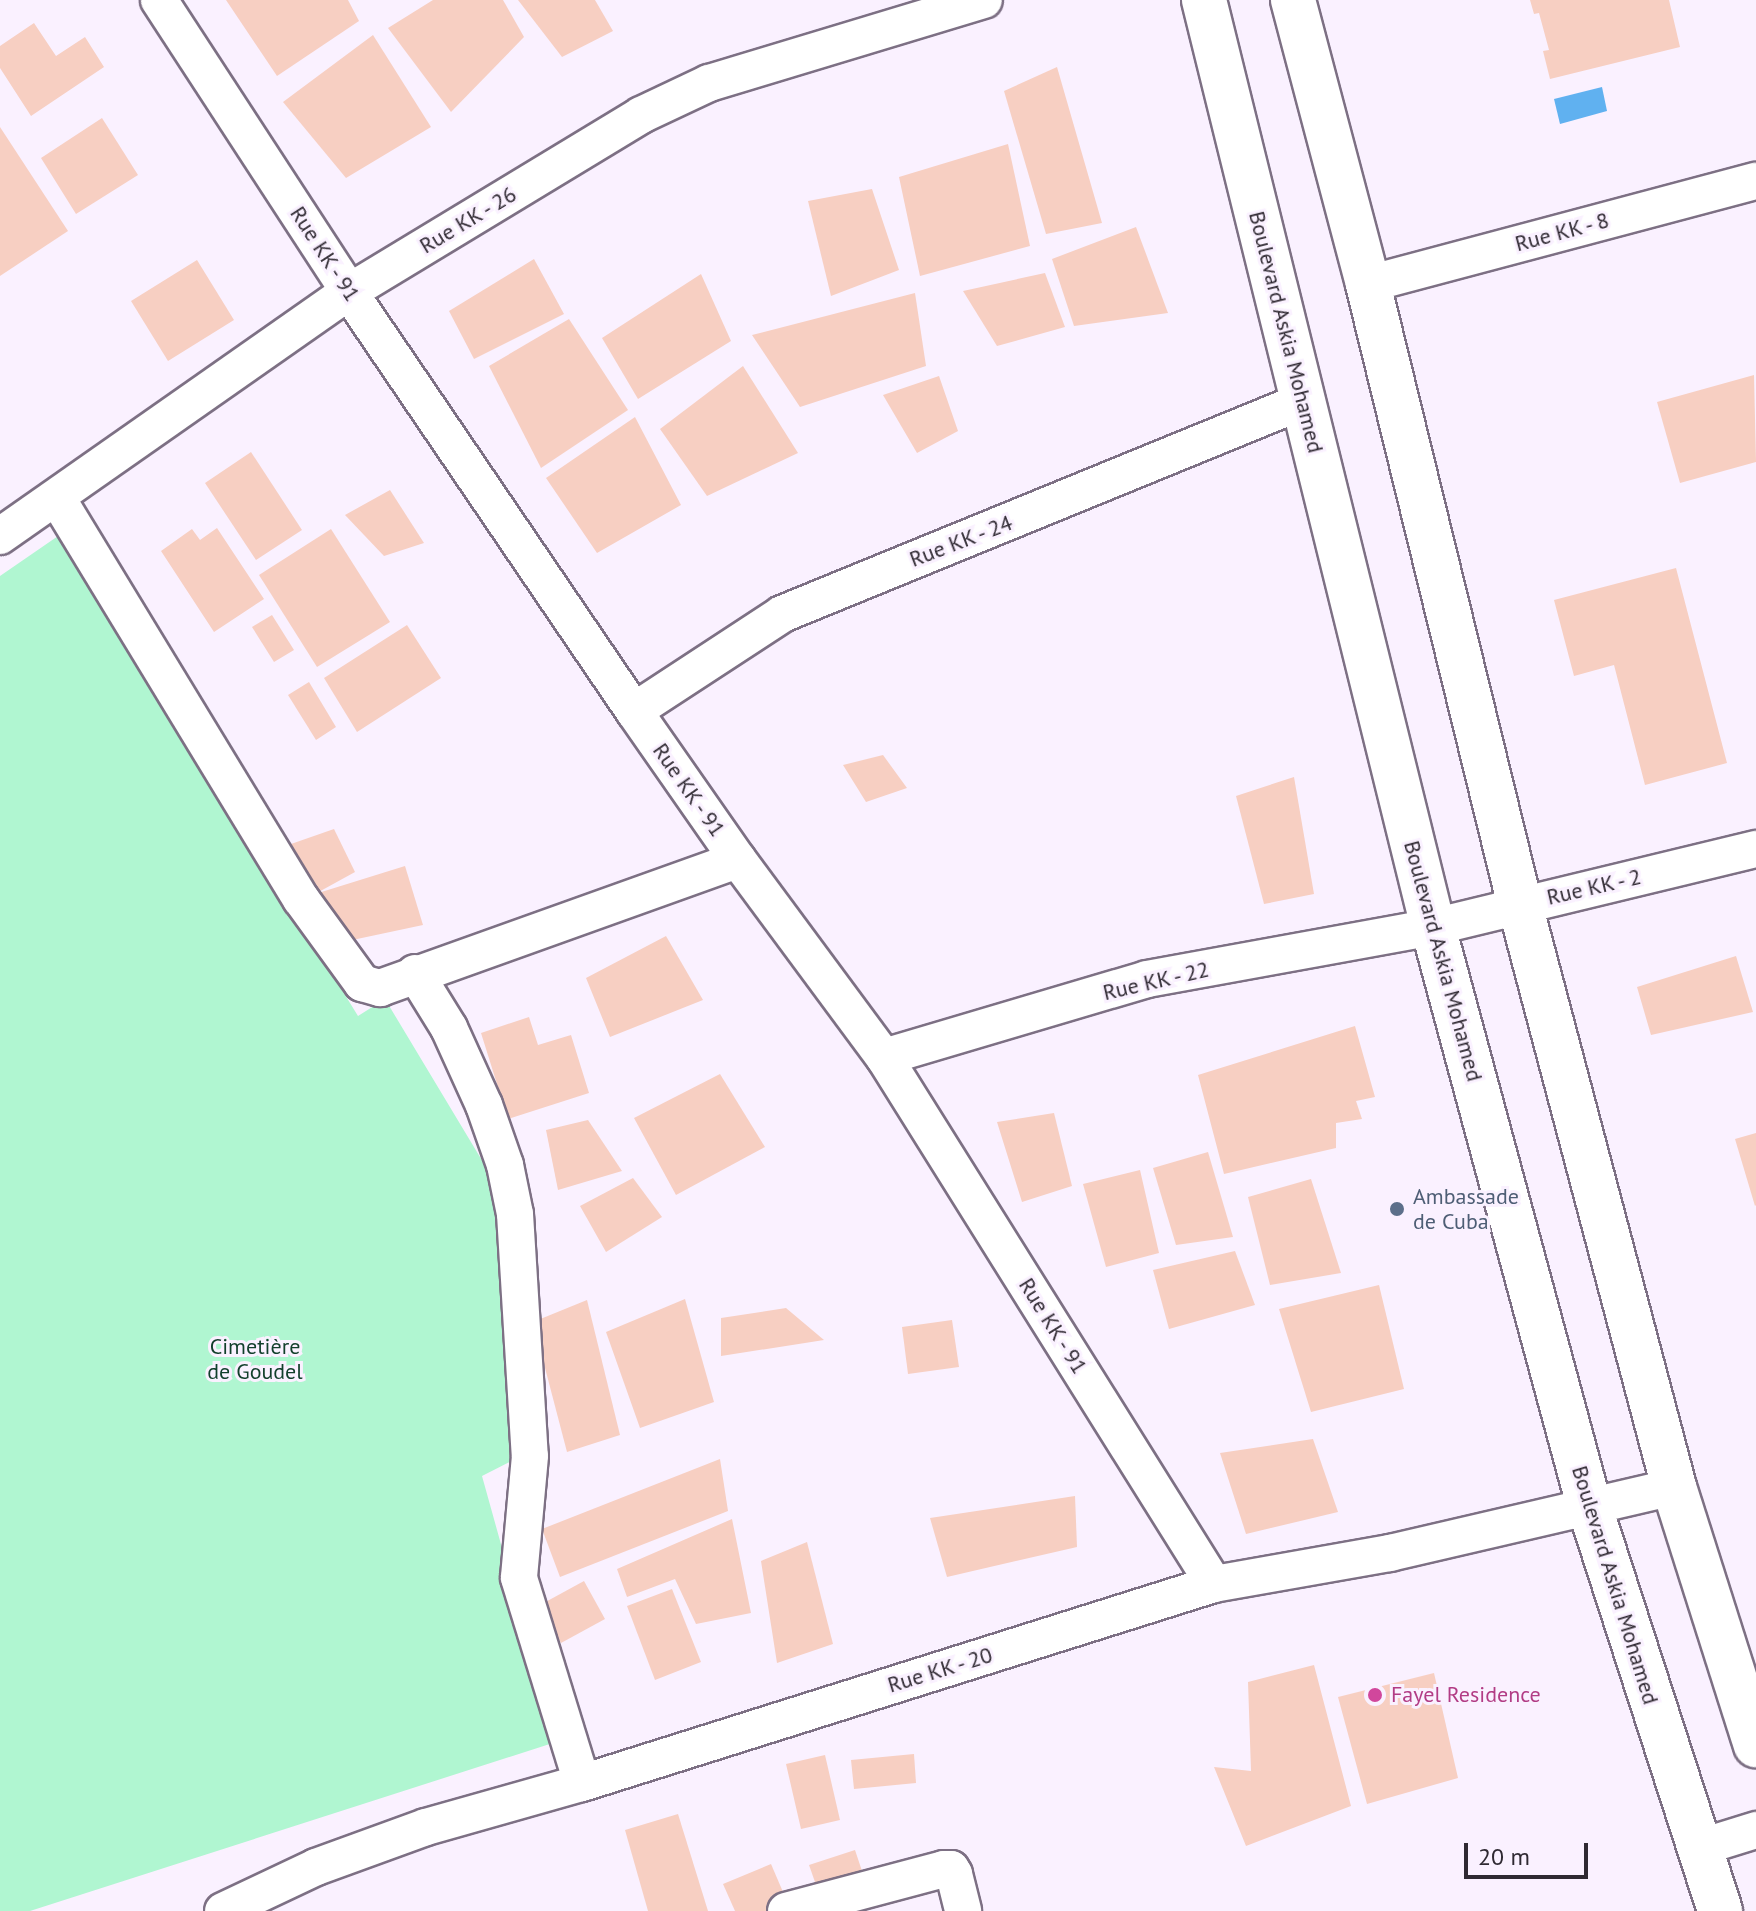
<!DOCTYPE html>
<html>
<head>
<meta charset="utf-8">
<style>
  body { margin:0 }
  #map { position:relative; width:1756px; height:1911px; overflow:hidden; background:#faf1ff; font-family:"PT Sans",sans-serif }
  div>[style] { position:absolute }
  .green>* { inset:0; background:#b0f6d1 }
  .water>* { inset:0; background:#60b1f0 }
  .building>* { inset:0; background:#f7cfc2 }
  .roads { filter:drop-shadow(2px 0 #7d7084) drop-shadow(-2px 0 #7d7084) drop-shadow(0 2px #7d7084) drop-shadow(0 -2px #7d7084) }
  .minor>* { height:36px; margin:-18px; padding:0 18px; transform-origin:18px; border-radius:18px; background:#fff }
  .primary>* { height:44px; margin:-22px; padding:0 22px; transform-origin:22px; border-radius:22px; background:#fff }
  .dots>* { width:22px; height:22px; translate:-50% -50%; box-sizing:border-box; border:4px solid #faf1ff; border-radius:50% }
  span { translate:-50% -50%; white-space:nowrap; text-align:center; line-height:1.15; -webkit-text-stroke:6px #faf1ff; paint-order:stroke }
  .street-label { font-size:22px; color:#2f2932 }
  .service-label { font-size:22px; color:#4e5e75 }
  .left { translate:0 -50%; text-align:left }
  .park-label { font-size:22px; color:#113f2b }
  .hotel-label { font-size:22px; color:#b23c85 }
  .scale { position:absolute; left:1464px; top:1843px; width:124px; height:36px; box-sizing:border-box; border:4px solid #2f2932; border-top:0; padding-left:10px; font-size:24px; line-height:28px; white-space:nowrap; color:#2f2932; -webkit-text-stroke:6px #faf1ff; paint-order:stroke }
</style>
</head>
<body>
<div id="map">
  <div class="green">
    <i style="clip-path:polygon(61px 534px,358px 1016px,385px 999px,498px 1187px,521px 1456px,482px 1476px,556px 1742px,30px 1911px,0 1911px,0 576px)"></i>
  </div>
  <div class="water">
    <i style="clip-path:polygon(1602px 87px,1607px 111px,1560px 124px,1554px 99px)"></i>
  </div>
  <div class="building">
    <i style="clip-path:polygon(226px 0,348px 0,359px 21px,277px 76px)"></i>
    <i style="clip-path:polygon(433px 0,503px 0,524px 37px,451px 112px,388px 28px)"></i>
    <i style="clip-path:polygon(518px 0,595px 0,613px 31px,562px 57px)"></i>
    <i style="clip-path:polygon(1530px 0,1669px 0,1680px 47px,1550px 79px,1543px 51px,1549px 50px,1539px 13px,1534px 14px)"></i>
    <i style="clip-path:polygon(34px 23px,56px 56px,85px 37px,104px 67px,31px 116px,0 68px,0 46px)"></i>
    <i style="clip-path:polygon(373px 35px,431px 127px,346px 178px,283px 102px)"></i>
    <i style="clip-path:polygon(1057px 67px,1102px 223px,1046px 234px,1004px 91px)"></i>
    <i style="clip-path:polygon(102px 118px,138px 175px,76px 214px,41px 158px)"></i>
    <i style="clip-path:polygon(0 127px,68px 231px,0 276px)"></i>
    <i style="clip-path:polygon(1008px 144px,1030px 246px,920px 276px,899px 177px)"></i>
    <i style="clip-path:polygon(872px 189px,899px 270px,831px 296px,808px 201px)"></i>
    <i style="clip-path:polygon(1136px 227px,1168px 313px,1074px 326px,1052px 259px)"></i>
    <i style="clip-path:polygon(534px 259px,564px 314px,474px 359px,449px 311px)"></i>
    <i style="clip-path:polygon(197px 260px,234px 320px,168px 361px,131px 301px)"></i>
    <i style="clip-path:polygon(1045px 273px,1065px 327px,997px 346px,963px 291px)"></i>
    <i style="clip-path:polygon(701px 274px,731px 341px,638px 399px,602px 338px)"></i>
    <i style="clip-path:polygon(915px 293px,926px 366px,800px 407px,752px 335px)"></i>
    <i style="clip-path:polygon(569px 319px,628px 410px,541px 468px,489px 366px)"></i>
    <i style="clip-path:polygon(743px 366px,798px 453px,707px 496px,660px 429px)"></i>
    <i style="clip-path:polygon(1754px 375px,1756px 462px,1680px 483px,1657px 402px)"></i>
    <i style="clip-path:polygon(939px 376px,958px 431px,917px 453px,883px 395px)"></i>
    <i style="clip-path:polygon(635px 417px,681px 505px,597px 553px,546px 478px)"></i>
    <i style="clip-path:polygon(251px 452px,302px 530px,256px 560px,205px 483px)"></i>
    <i style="clip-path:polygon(390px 490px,424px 543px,384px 556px,345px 515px)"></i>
    <i style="clip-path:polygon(217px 528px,264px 599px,214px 632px,161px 551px,192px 529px,200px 540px)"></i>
    <i style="clip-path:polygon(331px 529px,390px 622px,317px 667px,259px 575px)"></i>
    <i style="clip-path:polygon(1676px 568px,1727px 763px,1645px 785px,1614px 665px,1574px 676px,1554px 600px)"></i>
    <i style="clip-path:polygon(272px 615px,294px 650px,274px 662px,252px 627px)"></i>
    <i style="clip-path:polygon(407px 625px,441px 678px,357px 732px,324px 678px)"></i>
    <i style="clip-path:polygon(309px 682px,336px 727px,316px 740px,288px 695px)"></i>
    <i style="clip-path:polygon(883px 755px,907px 788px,866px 802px,843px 765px)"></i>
    <i style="clip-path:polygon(1294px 777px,1314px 894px,1264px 904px,1236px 796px)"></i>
    <i style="clip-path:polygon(334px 829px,355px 872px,315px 894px,291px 844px)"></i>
    <i style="clip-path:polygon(405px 866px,423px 925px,343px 942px,315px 894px)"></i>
    <i style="clip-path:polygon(666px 936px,703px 1000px,610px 1037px,586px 978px)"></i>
    <i style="clip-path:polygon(1736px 956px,1753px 1012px,1651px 1035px,1637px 987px)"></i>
    <i style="clip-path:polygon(529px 1017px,538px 1045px,571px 1035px,589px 1093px,508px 1119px,481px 1033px)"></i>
    <i style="clip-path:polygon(1355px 1026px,1375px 1097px,1356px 1101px,1362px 1119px,1336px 1123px,1336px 1148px,1224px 1174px,1198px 1075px)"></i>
    <i style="clip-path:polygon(720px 1074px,765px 1147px,676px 1195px,634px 1118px)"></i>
    <i style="clip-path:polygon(1054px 1113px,1072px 1186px,1022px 1202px,997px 1122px)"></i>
    <i style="clip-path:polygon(588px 1120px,622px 1171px,558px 1190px,546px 1130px)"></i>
    <i style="clip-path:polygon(1756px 1133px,1756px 1205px,1755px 1206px,1735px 1139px)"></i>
    <i style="clip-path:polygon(1208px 1152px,1233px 1237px,1176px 1245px,1153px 1168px)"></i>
    <i style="clip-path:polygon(1140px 1170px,1159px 1253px,1106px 1267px,1083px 1184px)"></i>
    <i style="clip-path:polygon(633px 1178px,662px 1217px,606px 1252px,580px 1206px)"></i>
    <i style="clip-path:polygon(1311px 1179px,1341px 1273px,1270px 1285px,1248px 1197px)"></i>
    <i style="clip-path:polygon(1235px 1251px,1255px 1305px,1169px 1329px,1153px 1270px)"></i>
    <i style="clip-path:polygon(1379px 1285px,1404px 1389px,1311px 1412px,1279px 1309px)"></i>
    <i style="clip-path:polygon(685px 1299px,714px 1402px,640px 1428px,606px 1332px)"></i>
    <i style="clip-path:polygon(587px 1300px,620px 1435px,567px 1452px,533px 1322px)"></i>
    <i style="clip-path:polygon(786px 1308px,824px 1340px,721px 1356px,721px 1318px)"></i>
    <i style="clip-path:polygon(952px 1320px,959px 1367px,908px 1374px,902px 1327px)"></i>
    <i style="clip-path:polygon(1313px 1439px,1338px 1512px,1246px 1534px,1220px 1453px)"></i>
    <i style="clip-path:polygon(720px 1459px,728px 1511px,560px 1577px,542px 1529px)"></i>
    <i style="clip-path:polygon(1075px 1496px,1077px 1547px,947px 1577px,930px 1518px)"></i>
    <i style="clip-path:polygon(732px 1519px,751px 1613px,696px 1624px,675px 1579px,627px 1597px,617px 1569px)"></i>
    <i style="clip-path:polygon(807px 1542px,833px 1644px,777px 1663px,761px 1561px)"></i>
    <i style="clip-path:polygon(584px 1581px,605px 1619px,561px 1643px,540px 1605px)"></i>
    <i style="clip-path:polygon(672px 1589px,701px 1662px,655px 1680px,627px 1606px)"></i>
    <i style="clip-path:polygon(1314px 1665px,1351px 1806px,1246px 1846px,1214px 1767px,1251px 1771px,1248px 1682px)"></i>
    <i style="clip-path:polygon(1434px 1673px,1458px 1778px,1367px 1804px,1338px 1697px)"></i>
    <i style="clip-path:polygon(914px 1754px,916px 1783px,854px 1789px,851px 1760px)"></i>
    <i style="clip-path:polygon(825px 1755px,840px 1820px,801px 1829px,786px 1764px)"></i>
    <i style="clip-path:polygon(678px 1814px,708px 1911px,648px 1911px,625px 1830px)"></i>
    <i style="clip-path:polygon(855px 1850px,866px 1883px,821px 1899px,809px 1865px)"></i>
    <i style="clip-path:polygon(771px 1864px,789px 1906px,778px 1911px,735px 1911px,723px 1884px)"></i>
  </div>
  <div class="roads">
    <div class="minor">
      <i style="left:159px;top:0;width:348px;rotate:56.9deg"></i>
      <i style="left:349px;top:292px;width:507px;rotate:55.78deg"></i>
      <i style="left:634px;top:711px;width:182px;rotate:55.1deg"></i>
      <i style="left:738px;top:860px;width:245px;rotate:53.5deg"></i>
      <i style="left:884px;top:1057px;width:622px;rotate:57.95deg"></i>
      <i style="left:1368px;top:284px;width:401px;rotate:-14.9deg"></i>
      <i style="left:57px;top:498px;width:469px;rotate:58.7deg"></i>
      <i style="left:301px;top:899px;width:104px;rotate:54deg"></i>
      <i style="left:362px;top:983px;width:19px;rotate:16deg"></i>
      <i style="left:380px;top:988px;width:380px;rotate:-19.7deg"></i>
      <i style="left:0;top:536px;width:426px;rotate:-35deg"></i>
      <i style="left:349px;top:292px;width:341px;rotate:-31.2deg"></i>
      <i style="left:641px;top:115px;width:75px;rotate:-25.2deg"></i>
      <i style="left:709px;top:83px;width:287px;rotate:-16.8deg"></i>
      <i style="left:634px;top:711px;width:177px;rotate:-33.2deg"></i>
      <i style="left:782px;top:614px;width:563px;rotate:-22.24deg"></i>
      <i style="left:415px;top:973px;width:65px;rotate:58.3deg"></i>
      <i style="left:449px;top:1028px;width:85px;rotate:65.6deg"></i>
      <i style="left:484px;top:1105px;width:64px;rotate:70.7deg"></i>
      <i style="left:505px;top:1165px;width:50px;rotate:78.5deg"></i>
      <i style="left:515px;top:1214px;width:242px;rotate:86.5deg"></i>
      <i style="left:530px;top:1456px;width:122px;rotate:95.2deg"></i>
      <i style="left:519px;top:1578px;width:214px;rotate:72.9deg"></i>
      <i style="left:884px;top:1057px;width:274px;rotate:-16.5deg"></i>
      <i style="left:1147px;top:979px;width:291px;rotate:-10.3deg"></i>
      <i style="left:1433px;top:927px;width:332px;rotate:-13.6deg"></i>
      <i style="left:1698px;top:1848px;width:61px;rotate:-17.2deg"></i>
      <i style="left:223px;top:1911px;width:103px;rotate:-25.3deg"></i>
      <i style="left:316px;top:1867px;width:117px;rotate:-20deg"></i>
      <i style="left:426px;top:1827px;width:162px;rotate:-15.8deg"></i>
      <i style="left:582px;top:1783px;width:663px;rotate:-17.48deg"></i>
      <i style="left:1214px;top:1584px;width:179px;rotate:-10deg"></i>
      <i style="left:1390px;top:1553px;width:292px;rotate:-13.1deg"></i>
      <i style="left:786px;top:1911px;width:163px;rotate:-14.9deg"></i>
      <i style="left:944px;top:1869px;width:7px"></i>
      <i style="left:951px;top:1869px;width:6px;rotate:59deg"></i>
      <i style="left:954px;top:1874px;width:38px;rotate:76deg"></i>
    </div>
    <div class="primary">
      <i style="left:1204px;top:0;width:955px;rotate:76.12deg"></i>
      <i style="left:1433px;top:927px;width:599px;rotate:74.9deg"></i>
      <i style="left:1589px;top:1505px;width:427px;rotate:72.1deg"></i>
      <i style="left:1293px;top:0;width:294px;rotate:75.2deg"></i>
      <i style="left:1368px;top:284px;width:639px;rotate:76.25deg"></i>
      <i style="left:1520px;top:905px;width:602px;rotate:75.18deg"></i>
      <i style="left:1674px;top:1487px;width:271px;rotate:72.4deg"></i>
    </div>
  </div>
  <div class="dots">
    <i style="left:1397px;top:1209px;background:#5c6f8a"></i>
    <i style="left:1375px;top:1695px;background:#d1479c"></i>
  </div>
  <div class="street-label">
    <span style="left:468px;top:220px;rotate:-31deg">Rue KK - 26</span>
    <span style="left:1562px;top:232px;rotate:-15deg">Rue KK - 8</span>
    <span style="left:325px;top:254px;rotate:57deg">Rue KK - 91</span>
    <span style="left:1286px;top:332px;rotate:76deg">Boulevard Askia Mohamed</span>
    <span style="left:961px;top:541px;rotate:-21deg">Rue KK - 24</span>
    <span style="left:689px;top:790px;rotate:55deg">Rue KK - 91</span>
    <span style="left:1594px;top:887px;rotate:-13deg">Rue KK - 2</span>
    <span style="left:1443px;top:961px;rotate:75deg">Boulevard Askia Mohamed</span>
    <span style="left:1156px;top:981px;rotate:-13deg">Rue KK - 22</span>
    <span style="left:1053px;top:1326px;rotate:58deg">Rue KK - 91</span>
    <span style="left:1615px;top:1585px;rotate:73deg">Boulevard Askia Mohamed</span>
    <span style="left:940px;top:1670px;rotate:-17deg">Rue KK - 20</span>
  </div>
  <div class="service-label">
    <span class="left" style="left:1413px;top:1209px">Ambassade<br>de Cuba</span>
  </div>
  <div class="park-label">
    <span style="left:255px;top:1359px">Cimetière<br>de Goudel</span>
  </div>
  <div class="hotel-label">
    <span class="left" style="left:1391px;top:1695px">Fayel Residence</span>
  </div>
  <div class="scale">20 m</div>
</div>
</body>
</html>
